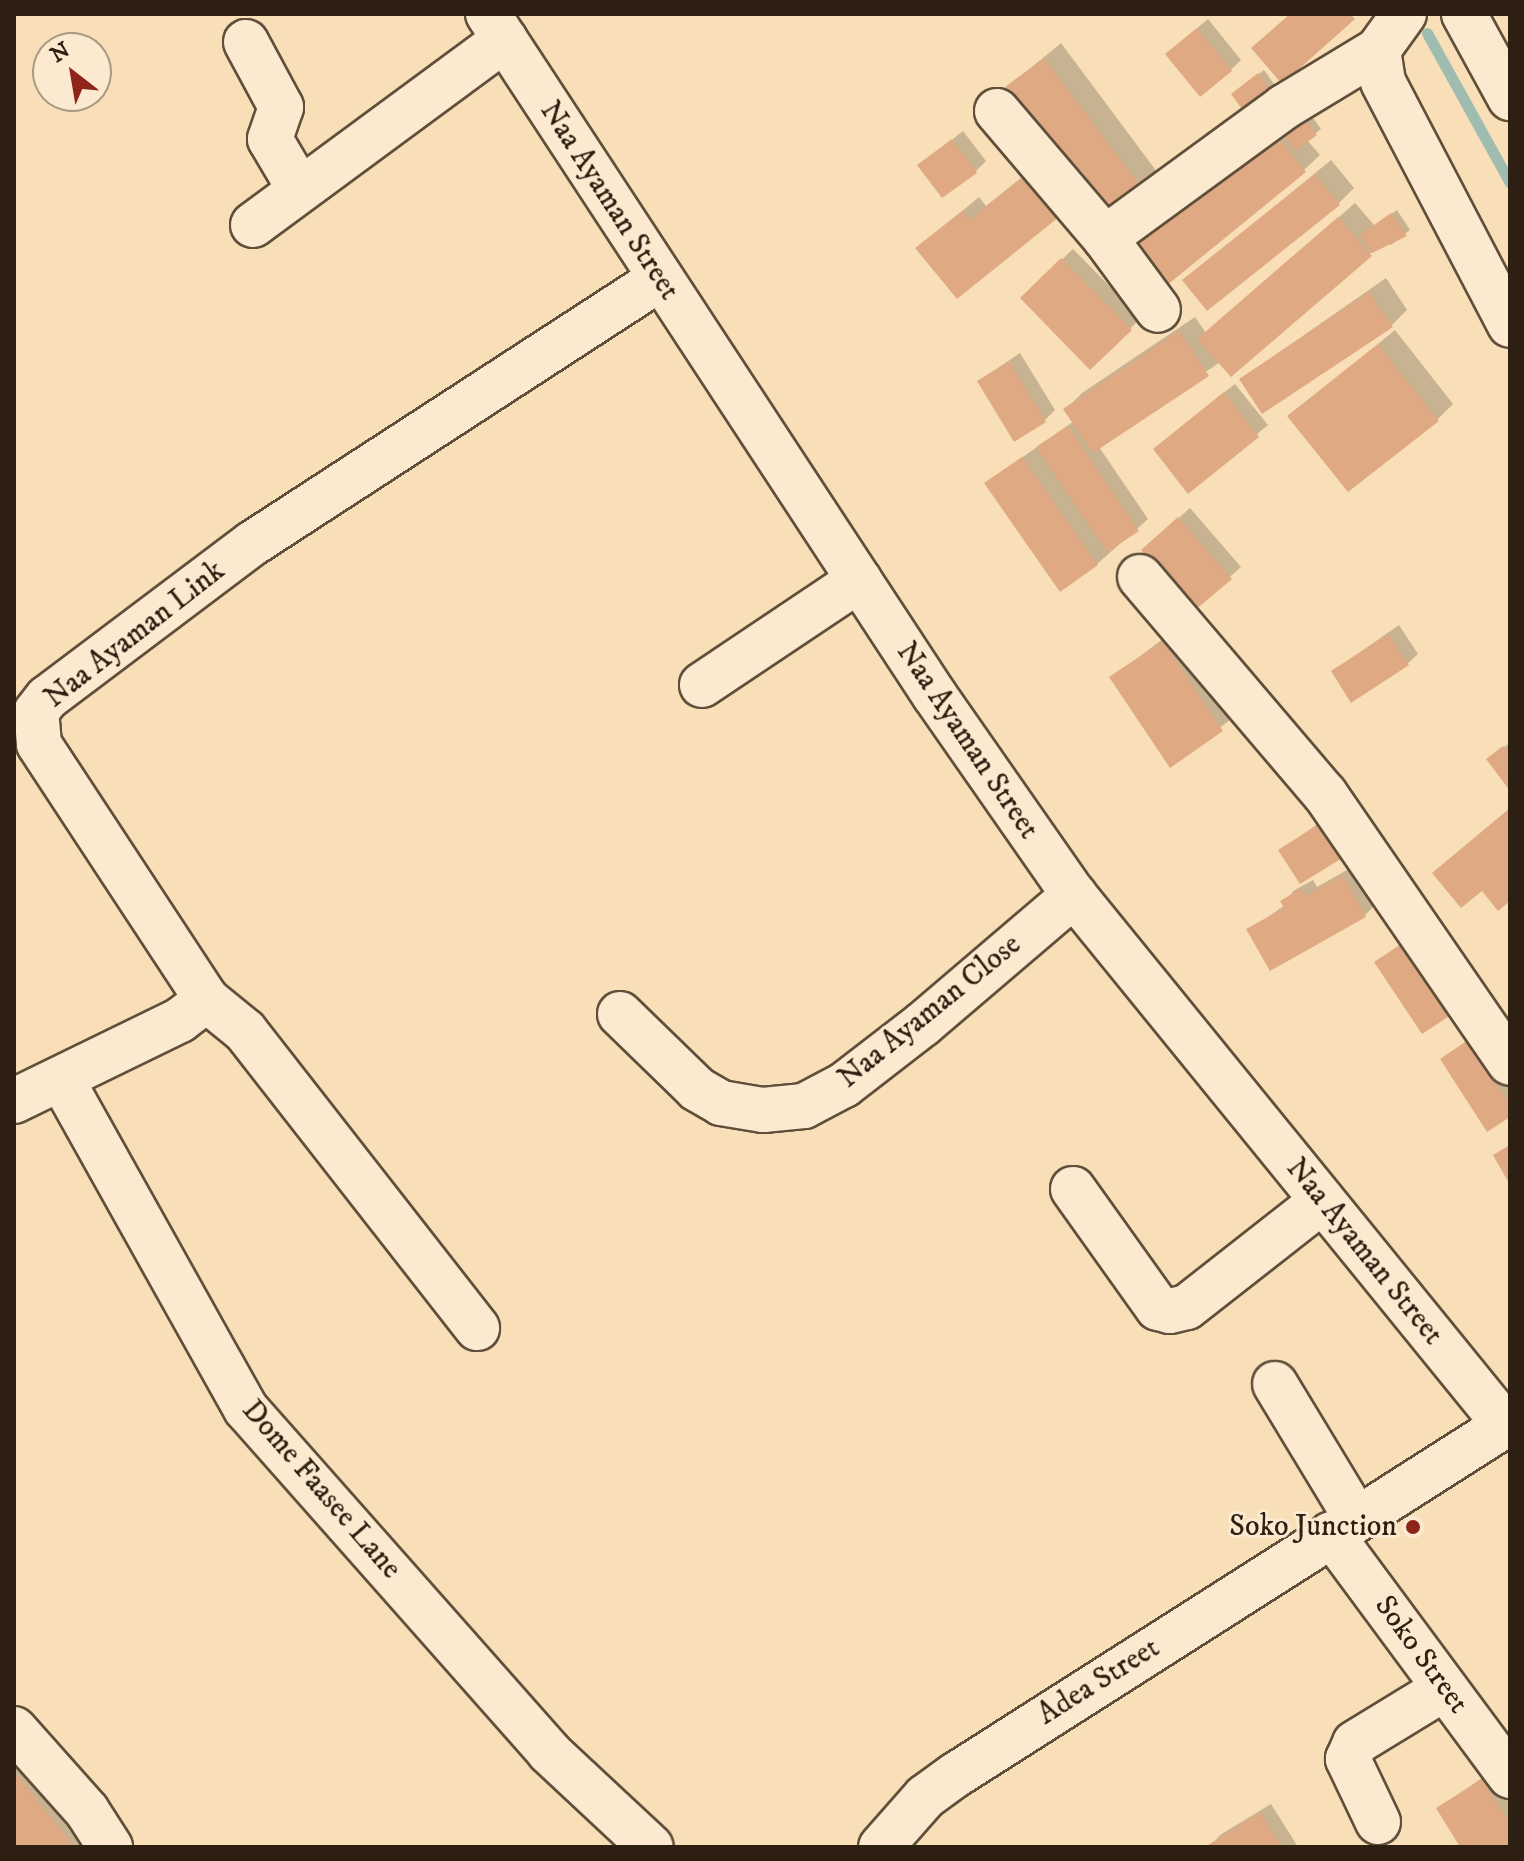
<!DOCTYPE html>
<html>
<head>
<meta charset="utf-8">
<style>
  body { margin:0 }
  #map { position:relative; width:1524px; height:1861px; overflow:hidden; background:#f9dfb7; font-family:"IM FELL DW Pica",serif }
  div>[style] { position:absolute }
  .shadow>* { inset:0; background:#0003 }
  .stream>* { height:11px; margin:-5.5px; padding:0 5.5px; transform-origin:5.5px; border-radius:5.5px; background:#9ebcb0 }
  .building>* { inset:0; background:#dfa984 }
  .roads { filter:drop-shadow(2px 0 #604f3a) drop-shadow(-2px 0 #604f3a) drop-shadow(0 2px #604f3a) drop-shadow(0 -2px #604f3a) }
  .minor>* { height:44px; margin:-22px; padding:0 22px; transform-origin:22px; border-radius:22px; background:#fbead0 }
  .dots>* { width:22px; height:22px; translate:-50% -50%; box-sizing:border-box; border:4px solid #fbead0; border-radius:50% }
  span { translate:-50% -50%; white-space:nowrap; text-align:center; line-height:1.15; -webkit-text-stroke:6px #fbead0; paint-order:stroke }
  .street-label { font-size:30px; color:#2d1f11 }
  .poi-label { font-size:30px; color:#2d1f11 }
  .right { translate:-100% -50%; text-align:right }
  .frame { position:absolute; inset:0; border:16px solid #2d1f11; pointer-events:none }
  .north { position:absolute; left:32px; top:32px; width:80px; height:80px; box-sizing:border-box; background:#fbead0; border:2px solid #a99984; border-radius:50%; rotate:329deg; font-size:22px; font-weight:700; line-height:32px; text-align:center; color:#2d1f11 }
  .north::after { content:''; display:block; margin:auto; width:28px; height:36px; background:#8f2418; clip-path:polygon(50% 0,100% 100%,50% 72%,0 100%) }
</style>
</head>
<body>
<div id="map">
  <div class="shadow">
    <i style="clip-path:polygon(1208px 19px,1241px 60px,1231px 70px,1178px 44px)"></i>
    <i style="clip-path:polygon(1061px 43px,1160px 176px,1107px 219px,1008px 87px)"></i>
    <i style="clip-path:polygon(1264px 70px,1281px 94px,1238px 90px)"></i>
    <i style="clip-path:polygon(1307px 109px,1321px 129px,1307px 140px,1320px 155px,1304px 170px,1132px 242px)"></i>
    <i style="clip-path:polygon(963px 131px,986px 161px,975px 172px,920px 165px)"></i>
    <i style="clip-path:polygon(1331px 160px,1354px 188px,1338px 204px,1185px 280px)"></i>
    <i style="clip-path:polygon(1042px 161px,957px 297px,918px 248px,979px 197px,986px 206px)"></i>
    <i style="clip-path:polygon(1355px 203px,1375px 226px,1397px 210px,1410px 230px,1391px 245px,1387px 240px,1380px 245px,1231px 375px,1220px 362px,1099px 447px,1148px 519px,1097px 564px,986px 483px,1074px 421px,1066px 409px,1082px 393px,1195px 317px,1206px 333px)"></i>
    <i style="clip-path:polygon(1073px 249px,1141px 318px,1090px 368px,1022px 298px)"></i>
    <i style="clip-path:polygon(1386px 278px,1407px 310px,1392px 325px,1241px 379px)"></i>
    <i style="clip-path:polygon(1395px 330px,1453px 404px,1438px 419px,1290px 416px)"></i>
    <i style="clip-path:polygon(1020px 353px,1055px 410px,1045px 420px,979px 381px)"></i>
    <i style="clip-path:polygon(1235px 384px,1268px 425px,1188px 491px,1166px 439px)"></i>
    <i style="clip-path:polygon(1190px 508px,1241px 567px,1194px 608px,1154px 540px)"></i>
    <i style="clip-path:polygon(1399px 625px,1418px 654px,1407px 664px,1333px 671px)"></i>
    <i style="clip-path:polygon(1179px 627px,1238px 714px,1170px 765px,1111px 678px)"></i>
    <i style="clip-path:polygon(1510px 743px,1510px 788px,1493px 755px)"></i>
    <i style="clip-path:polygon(1333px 813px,1301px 881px,1281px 850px)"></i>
    <i style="clip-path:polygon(1354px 866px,1375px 905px,1365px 915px,1249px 930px,1285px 905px,1293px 891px,1313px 880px,1317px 887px)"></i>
    <i style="clip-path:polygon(1411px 936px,1457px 1005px,1447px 1015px,1377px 962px)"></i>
    <i style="clip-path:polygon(1479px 1032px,1510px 1079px,1510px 1115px,1442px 1059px)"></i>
    <i style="clip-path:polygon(14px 1743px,92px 1835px,79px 1847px,14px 1847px)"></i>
    <i style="clip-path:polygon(1493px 1770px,1510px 1798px,1510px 1847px,1462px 1847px,1438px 1809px)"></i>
    <i style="clip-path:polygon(1271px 1804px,1298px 1847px,1210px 1847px,1220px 1835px)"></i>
  </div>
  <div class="stream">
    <i style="left:1427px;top:33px;width:171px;rotate:61deg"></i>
  </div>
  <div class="building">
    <i style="clip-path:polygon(1290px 14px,1350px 14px,1355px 19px,1282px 84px,1251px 48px)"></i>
    <i style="clip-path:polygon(1197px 28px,1232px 71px,1200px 97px,1165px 54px)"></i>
    <i style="clip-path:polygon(1044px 58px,1146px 193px,1107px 222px,1005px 87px)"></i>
    <i style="clip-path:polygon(1258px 73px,1278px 100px,1250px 120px,1231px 94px)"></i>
    <i style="clip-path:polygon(1301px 112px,1317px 135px,1295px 151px,1279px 128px)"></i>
    <i style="clip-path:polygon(1269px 127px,1306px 172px,1166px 286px,1129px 241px)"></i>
    <i style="clip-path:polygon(952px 139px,977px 173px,942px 198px,917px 165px)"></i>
    <i style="clip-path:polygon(1315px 174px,1340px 205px,1207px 311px,1182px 280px)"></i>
    <i style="clip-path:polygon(1026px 175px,1059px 217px,957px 299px,915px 248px,962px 211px,970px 220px)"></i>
    <i style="clip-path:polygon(1391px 213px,1407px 236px,1372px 253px,1360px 235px)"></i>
    <i style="clip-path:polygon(1338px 217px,1372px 256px,1231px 377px,1197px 339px)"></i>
    <i style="clip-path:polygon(1061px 258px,1132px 330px,1090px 370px,1020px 298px)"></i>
    <i style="clip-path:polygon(1369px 292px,1393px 327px,1262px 414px,1239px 379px)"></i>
    <i style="clip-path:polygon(1179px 331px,1209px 376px,1093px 453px,1063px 409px)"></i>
    <i style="clip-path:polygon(1378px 344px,1439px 421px,1348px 492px,1287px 416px)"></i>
    <i style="clip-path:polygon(1009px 361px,1046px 422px,1014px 442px,977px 381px)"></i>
    <i style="clip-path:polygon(1224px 392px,1259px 437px,1188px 494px,1153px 449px)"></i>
    <i style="clip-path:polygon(1068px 426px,1139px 531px,1107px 552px,1036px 447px)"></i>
    <i style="clip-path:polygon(1022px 457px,1098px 565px,1060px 592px,984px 483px)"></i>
    <i style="clip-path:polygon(1178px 517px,1232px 579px,1194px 611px,1141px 550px)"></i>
    <i style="clip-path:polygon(1388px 634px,1409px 665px,1351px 703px,1331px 671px)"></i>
    <i style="clip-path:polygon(1163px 641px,1223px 731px,1170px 768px,1109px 677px)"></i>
    <i style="clip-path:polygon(1503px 746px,1510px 755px,1510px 791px,1486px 759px)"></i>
    <i style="clip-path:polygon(1510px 808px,1510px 901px,1498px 911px,1482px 891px,1461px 908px,1432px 873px)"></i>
    <i style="clip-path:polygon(1322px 822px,1344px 857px,1300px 884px,1278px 850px)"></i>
    <i style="clip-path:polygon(1343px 875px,1366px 917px,1270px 971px,1246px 929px,1284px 908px,1280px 901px,1302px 888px,1306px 896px)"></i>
    <i style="clip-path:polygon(1400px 945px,1448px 1017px,1422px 1034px,1374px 962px)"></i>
    <i style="clip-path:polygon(1468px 1040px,1510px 1105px,1510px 1117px,1487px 1132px,1440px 1059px)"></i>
    <i style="clip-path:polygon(1510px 1145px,1510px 1185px,1493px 1155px)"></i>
    <i style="clip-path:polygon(14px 1771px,74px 1847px,14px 1847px)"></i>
    <i style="clip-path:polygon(1482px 1779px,1510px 1824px,1510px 1847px,1460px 1847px,1436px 1808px)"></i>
    <i style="clip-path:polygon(1260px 1812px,1281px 1847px,1205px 1847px)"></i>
  </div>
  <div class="roads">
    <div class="minor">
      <i style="left:488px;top:14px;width:815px;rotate:56.76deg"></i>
      <i style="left:935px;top:696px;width:243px;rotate:55.1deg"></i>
      <i style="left:1074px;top:895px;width:683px;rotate:50.88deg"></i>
      <i style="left:1404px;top:14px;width:44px;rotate:125.8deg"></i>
      <i style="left:1378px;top:50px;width:32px;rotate:81deg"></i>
      <i style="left:1383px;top:82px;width:274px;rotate:62.4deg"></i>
      <i style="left:1464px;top:14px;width:96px;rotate:61.3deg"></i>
      <i style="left:246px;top:42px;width:74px;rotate:61.7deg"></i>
      <i style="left:281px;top:107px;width:34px;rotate:109deg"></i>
      <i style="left:270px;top:139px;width:59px;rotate:59.5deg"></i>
      <i style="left:997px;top:111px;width:167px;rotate:49.6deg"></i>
      <i style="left:1105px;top:238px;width:222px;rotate:-36.2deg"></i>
      <i style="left:1284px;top:107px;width:110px;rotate:-31.2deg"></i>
      <i style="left:253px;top:225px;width:313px;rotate:-36.4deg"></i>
      <i style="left:1105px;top:238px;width:89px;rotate:53.6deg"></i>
      <i style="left:1140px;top:577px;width:285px;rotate:49.6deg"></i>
      <i style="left:1325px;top:794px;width:326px;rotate:55.5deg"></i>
      <i style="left:702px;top:685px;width:189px;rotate:-33.8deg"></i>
      <i style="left:207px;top:1000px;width:49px;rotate:39.2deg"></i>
      <i style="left:245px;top:1031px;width:377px;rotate:52deg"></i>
      <i style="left:620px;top:1014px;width:107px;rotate:44.2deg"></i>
      <i style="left:697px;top:1089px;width:28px;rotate:30deg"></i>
      <i style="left:721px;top:1103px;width:43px;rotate:9.5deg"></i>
      <i style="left:763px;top:1110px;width:41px;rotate:-5.6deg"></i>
      <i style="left:804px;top:1106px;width:45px;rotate:-27.7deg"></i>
      <i style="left:844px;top:1085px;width:100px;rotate:-37.7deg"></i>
      <i style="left:923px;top:1024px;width:199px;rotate:-40.5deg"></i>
      <i style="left:62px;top:1080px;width:377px;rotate:60.8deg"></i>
      <i style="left:246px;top:1409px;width:458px;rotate:48.5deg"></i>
      <i style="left:549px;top:1752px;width:139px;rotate:43deg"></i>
      <i style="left:14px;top:1101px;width:185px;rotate:-26deg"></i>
      <i style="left:180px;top:1020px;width:34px;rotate:-37deg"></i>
      <i style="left:207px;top:1000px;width:306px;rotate:-123.3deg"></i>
      <i style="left:39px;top:744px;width:32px;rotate:-95deg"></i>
      <i style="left:36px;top:712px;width:18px;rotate:-52deg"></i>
      <i style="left:47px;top:698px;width:258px;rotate:-37deg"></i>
      <i style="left:253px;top:543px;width:484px;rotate:-33deg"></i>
      <i style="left:1073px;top:1189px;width:146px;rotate:54.5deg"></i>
      <i style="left:1158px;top:1308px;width:12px;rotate:14deg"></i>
      <i style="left:1170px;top:1311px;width:17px;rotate:-13deg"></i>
      <i style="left:1187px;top:1307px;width:172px;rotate:-38.1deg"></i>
      <i style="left:1275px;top:1384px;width:157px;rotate:58.8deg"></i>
      <i style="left:1331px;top:1534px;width:301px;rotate:53.5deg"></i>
      <i style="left:14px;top:1729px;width:110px;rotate:48.3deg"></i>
      <i style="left:87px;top:1811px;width:43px;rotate:57.4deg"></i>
      <i style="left:1378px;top:1822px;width:70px;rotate:-115.5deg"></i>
      <i style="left:1348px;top:1759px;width:17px;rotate:-66deg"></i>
      <i style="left:1355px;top:1743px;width:105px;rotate:-31.4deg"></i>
      <i style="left:881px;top:1847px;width:67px;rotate:-48.7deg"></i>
      <i style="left:925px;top:1797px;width:39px;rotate:-36deg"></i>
      <i style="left:957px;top:1774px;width:656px;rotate:-32.48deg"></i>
    </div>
  </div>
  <div class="dots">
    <i style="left:1413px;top:1527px;background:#8f2418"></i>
  </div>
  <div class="street-label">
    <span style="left:609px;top:201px;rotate:57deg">Naa Ayaman Street</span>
    <span style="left:135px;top:635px;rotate:-38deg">Naa Ayaman Link</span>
    <span style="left:967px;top:741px;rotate:56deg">Naa Ayaman Street</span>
    <span style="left:930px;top:1012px;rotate:-39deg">Naa Ayaman Close</span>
    <span style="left:1364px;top:1252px;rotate:51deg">Naa Ayaman Street</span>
    <span style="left:321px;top:1490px;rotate:49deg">Dome Faasee Lane</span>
    <span style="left:1421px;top:1655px;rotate:54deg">Soko Street</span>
    <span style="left:1099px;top:1682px;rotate:-32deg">Adea Street</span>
  </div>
  <div class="poi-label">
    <span class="right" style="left:1397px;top:1527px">Soko Junction</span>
  </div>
  <div class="frame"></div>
  <div class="north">N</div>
</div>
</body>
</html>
